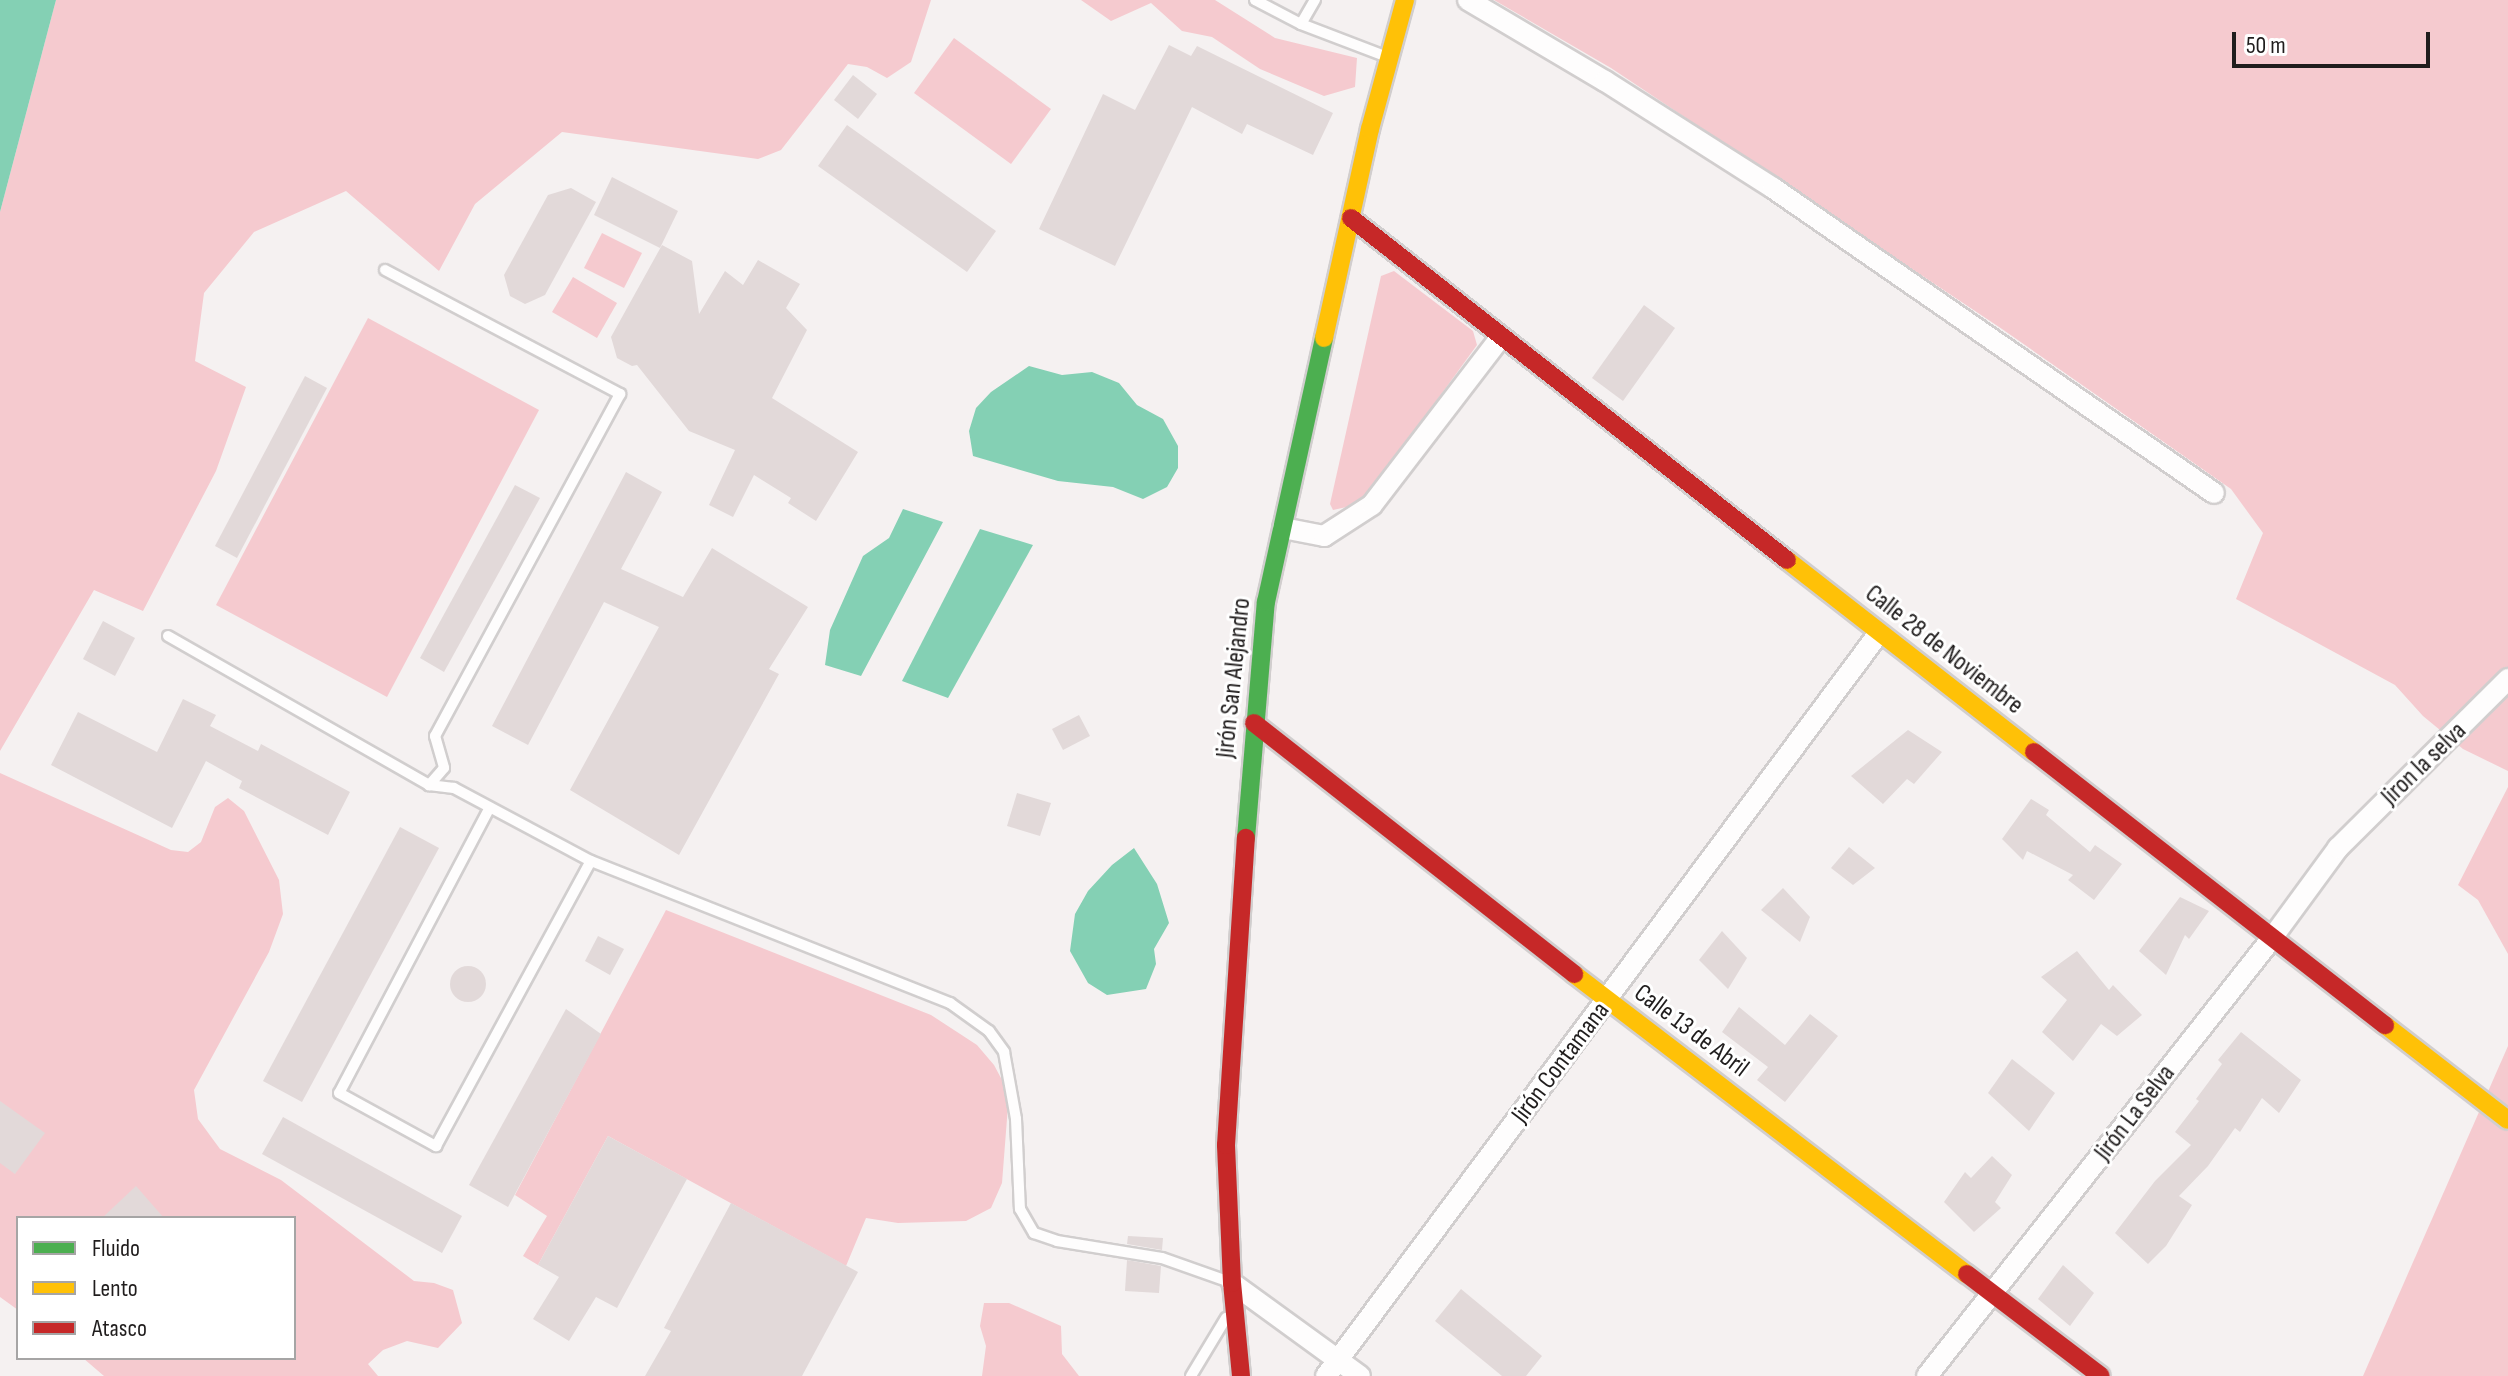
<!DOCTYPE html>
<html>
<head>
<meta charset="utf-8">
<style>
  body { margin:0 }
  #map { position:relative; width:2508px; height:1376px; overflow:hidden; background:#f5f1f1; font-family:"Sofia Sans Condensed",sans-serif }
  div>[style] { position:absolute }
  .green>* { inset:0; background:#f5cacf }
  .water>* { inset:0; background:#84d0b4 }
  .building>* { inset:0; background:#e2d9d9 }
  .round { border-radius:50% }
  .roads { filter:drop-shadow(2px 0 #d1cece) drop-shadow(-2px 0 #d1cece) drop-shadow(0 2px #d1cece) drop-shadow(0 -2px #d1cece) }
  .lane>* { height:10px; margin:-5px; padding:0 5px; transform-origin:5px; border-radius:5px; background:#fefdfd }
  .street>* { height:20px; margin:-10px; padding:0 10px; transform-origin:10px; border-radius:10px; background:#fefdfd }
  .fast>* { height:18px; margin:-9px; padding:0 9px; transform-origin:9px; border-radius:9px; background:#4caf50 }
  .slow>* { height:18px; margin:-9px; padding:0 9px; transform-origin:9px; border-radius:9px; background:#ffc107 }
  .jam>* { height:18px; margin:-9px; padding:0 9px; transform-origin:9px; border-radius:9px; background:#c62828 }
  span { translate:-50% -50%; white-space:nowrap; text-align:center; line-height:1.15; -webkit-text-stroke:6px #fff; paint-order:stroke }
  .street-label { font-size:26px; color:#201d1d }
  .legend { position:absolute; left:16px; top:1216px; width:280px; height:144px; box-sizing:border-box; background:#fff; border:2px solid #a6a5a5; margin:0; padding:10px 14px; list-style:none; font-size:24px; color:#201d1d }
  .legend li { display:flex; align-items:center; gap:16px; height:40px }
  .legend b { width:40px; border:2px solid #a6a5a5 }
  .scale { position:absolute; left:2232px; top:32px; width:198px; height:36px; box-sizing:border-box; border:4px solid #201d1d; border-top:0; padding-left:10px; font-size:24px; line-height:28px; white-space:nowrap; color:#201d1d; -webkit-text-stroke:6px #fff; paint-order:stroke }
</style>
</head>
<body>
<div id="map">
  <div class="green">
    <i style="clip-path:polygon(56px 0,931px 0,911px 62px,887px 78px,867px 67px,848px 64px,781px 150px,758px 159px,562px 132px,475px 204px,439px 271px,346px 191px,254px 232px,204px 293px,195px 361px,246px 387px,216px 471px,143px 611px,94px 590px,0 751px,0 212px)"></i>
    <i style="clip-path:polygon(1081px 0,1215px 0,1275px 38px,1357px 58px,1355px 87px,1324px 96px,1260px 69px,1212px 37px,1182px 31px,1151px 3px,1111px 21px)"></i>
    <i style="clip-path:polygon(1494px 0,2508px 0,2508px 771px,2463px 749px,2423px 716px,2395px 685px,2236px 599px,2263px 533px,2231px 489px,2002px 329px,1611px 68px)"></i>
    <i style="clip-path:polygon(954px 38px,1051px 109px,1011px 164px,914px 93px)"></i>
    <i style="clip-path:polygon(602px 233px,642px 253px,624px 288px,584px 268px)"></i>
    <i style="clip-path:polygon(1394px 271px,1473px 331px,1477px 345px,1371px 491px,1351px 506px,1333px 510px,1330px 504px,1381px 276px)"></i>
    <i style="clip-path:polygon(573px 277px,617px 303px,597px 338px,552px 312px)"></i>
    <i style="clip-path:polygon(368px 318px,539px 410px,387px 697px,216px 605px)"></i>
    <i style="clip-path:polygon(0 773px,171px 850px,188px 852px,201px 842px,215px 807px,228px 798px,244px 811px,279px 880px,283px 914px,269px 952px,194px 1090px,198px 1119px,220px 1149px,281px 1180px,414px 1281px,434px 1283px,453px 1290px,462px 1323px,438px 1348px,407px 1341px,383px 1350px,368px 1364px,378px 1376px,104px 1376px,83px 1358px,294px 1358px,294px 1218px,18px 1218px,18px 1310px,0 1297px)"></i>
    <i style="clip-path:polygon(2508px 787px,2508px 954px,2478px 900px,2458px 885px)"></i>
    <i style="clip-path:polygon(666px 910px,931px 1015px,977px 1045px,994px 1065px,1009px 1093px,1002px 1183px,991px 1208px,966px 1221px,898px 1223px,866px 1218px,846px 1266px,608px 1136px,538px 1265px,523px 1256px,547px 1216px,515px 1195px)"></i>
    <i style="clip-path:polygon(2508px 1046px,2508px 1376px,2363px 1376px)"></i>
    <i style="clip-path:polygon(984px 1303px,1009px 1303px,1061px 1326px,1062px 1354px,1079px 1376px,982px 1376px,986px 1346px,980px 1326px)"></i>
  </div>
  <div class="water">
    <i style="clip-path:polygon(0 0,56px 0,0 212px)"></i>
    <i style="clip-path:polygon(1029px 366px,1062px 375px,1092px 372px,1119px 383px,1137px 405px,1163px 419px,1178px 446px,1178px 468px,1167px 487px,1143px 499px,1113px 487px,1058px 481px,973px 456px,969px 431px,976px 408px,991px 392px)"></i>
    <i style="clip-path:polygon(903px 509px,943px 522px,861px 676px,825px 665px,830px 630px,863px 556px,889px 538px)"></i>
    <i style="clip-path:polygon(980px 529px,1033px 545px,948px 698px,902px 681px)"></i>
    <i style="clip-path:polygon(1134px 848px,1157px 884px,1169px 923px,1154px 949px,1156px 964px,1146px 989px,1107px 995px,1088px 983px,1070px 951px,1075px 914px,1088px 891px,1112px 865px)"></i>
  </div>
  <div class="building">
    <i style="clip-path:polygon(1169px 45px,1191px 56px,1197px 46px,1333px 113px,1313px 155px,1247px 124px,1242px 134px,1192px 107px,1115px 266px,1039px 229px,1103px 94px,1135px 110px)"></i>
    <i style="clip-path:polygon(853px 75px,877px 94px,858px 119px,834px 100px)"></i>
    <i style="clip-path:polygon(847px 125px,996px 231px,967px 272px,818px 166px)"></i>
    <i style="clip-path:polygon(612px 177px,678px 211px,660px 248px,594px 215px)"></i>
    <i style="clip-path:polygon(571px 188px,596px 202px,545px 295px,525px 304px,510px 296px,504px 275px,548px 195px)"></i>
    <i style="clip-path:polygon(662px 245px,692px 261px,699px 314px,725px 271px,743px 285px,758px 260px,800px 284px,786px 308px,807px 330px,772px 398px,858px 452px,816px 521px,788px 503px,791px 498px,754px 475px,733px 517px,709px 505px,735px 450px,689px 431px,637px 365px,632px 366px,617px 358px,611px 337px)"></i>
    <i style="clip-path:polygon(1644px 305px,1675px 328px,1623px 401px,1592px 378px)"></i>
    <i style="clip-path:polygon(305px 376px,327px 388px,237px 558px,215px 546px)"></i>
    <i style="clip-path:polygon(626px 472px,662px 492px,621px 569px,683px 597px,712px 548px,808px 607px,769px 669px,779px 674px,679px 855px,570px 790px,659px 627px,604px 602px,528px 745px,492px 726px)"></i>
    <i style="clip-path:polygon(515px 485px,540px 498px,444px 672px,420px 658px)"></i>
    <i style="clip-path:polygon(103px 621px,135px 638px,115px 676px,83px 659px)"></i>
    <i style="clip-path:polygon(183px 699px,216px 715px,210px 726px,258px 751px,261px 744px,350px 792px,328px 835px,239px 788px,242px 781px,206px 761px,172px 828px,51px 765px,78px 712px,157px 752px)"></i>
    <i style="clip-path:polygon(1079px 715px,1090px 736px,1063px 750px,1052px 729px)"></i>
    <i style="clip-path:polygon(1908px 730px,1942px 752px,1914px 784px,1907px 779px,1883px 804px,1851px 776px)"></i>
    <i style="clip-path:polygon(1017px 793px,1051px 803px,1040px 836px,1007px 826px)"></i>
    <i style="clip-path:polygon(2031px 799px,2049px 810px,2046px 815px,2090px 852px,2095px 845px,2122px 864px,2094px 900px,2068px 880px,2073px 875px,2027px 851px,2023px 860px,2002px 839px)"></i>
    <i style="clip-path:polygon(400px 827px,439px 848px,302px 1102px,263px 1081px)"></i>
    <i style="clip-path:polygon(1849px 847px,1875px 868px,1853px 885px,1831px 868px)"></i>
    <i style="clip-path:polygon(1783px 888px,1810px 917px,1800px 942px,1761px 910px)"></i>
    <i style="clip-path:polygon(2180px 897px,2209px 911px,2189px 939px,2185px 935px,2166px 975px,2139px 951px)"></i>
    <i style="clip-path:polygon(1722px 931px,1747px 958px,1728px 989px,1699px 960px)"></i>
    <i style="clip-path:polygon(598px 936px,624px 949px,610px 975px,585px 961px)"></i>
    <i style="clip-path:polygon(2077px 951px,2109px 990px,2113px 985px,2142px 1015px,2117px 1036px,2101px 1024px,2073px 1061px,2042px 1032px,2067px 1000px,2041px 977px)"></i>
    <i class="round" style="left:450px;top:966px;width:36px;height:36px"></i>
    <i style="clip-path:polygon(1739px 1007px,1785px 1045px,1810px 1014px,1838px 1036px,1785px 1102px,1757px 1080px,1768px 1067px,1722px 1032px)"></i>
    <i style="clip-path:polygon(566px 1009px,601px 1034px,508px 1207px,469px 1185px)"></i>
    <i style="clip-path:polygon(2241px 1032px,2301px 1080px,2279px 1113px,2262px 1098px,2240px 1132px,2235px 1128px,2208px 1166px,2179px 1196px,2192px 1205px,2166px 1246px,2148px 1264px,2115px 1233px,2155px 1181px,2191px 1145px,2175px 1132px,2199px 1101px,2196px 1099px,2222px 1064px,2218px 1060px)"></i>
    <i style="clip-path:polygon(2012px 1059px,2055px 1093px,2029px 1131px,1988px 1093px)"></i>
    <i style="clip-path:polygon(0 1101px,45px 1133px,15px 1174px,0 1163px)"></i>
    <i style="clip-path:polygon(283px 1117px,462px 1216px,442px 1253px,262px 1154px)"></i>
    <i style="clip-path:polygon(608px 1136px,687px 1179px,617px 1308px,596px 1297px,569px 1341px,533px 1319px,559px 1277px,538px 1265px)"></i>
    <i style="clip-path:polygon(1992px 1156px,2012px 1175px,1995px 1202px,2001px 1208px,1974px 1232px,1944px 1202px,1965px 1172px,1971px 1178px)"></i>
    <i style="clip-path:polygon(136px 1186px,164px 1218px,102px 1218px)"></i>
    <i style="clip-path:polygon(731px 1203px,858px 1272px,802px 1376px,645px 1376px,671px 1331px,664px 1328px)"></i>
    <i style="clip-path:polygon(1128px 1236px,1163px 1238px,1162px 1250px,1127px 1244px)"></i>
    <i style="clip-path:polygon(1127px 1260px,1161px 1266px,1159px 1293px,1125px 1291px)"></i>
    <i style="clip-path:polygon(2063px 1265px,2094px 1293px,2070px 1326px,2038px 1299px)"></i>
    <i style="clip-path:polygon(1461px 1289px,1542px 1356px,1526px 1376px,1502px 1376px,1435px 1321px)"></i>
  </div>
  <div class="roads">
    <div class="lane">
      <i style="left:1255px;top:0;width:52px;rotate:27.6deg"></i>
      <i style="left:1301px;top:24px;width:90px;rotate:20.9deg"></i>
      <i style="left:1301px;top:24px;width:28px;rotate:-60deg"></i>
      <i style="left:385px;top:270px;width:266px;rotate:27.8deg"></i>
      <i style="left:620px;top:394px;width:389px;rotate:118.4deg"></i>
      <i style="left:435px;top:736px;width:33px;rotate:74deg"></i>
      <i style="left:444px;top:768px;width:23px;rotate:131deg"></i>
      <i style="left:168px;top:636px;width:301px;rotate:29.7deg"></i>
      <i style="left:429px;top:785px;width:25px;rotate:7deg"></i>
      <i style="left:454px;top:788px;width:155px;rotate:28.1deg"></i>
      <i style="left:591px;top:861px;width:386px;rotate:21.6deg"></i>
      <i style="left:950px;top:1003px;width:48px;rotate:35.7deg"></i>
      <i style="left:989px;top:1031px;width:26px;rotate:54deg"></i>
      <i style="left:1004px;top:1052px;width:68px;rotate:79.8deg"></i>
      <i style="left:1016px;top:1119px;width:90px;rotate:87.5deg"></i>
      <i style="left:1020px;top:1209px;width:28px;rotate:60deg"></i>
      <i style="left:1034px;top:1233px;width:24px;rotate:19deg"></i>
      <i style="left:1057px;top:1241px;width:106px;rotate:9.2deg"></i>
      <i style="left:1162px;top:1258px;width:69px;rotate:19.5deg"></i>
      <i style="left:489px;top:809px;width:321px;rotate:117.8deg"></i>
      <i style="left:339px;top:1093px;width:111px;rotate:28.7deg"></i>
      <i style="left:436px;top:1146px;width:324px;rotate:-61.5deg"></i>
      <i style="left:1191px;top:1376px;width:68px;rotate:-58.9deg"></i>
    </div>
    <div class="street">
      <i style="left:1468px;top:0;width:159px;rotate:30.6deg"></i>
      <i style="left:1605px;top:81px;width:199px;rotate:32.5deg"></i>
      <i style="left:1773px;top:188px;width:536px;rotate:34.67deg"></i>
      <i style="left:1283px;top:528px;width:42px;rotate:11deg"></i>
      <i style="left:1324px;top:536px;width:57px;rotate:-32.9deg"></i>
      <i style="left:1372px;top:505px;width:210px;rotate:-52.5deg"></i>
      <i style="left:1232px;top:1283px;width:158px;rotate:36deg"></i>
      <i style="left:1326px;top:1376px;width:926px;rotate:-53.34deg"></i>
      <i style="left:1927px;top:1376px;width:558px;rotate:-51.77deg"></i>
      <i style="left:2272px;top:938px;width:112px;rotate:-53.7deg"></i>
      <i style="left:2338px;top:848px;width:240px;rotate:-44.8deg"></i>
    </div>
    <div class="fast">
      <i style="left:1246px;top:838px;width:237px;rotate:-85.2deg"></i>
      <i style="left:1266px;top:602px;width:270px;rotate:-77.6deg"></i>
    </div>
    <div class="slow">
      <i style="left:1324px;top:338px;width:214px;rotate:-77.6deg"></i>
      <i style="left:1370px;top:129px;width:134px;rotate:-74.8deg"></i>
      <i style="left:1787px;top:560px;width:313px;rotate:37.9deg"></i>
      <i style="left:1574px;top:974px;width:494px;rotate:37.4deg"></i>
      <i style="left:2385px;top:1025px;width:155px;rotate:37.7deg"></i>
    </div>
    <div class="jam">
      <i style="left:1351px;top:218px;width:554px;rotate:38.11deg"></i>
      <i style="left:1254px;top:723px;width:407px;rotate:38.1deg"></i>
      <i style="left:2034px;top:752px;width:445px;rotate:37.9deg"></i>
      <i style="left:1967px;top:1274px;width:168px;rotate:37.3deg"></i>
      <i style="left:1241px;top:1376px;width:93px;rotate:-95.5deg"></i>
      <i style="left:1232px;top:1283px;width:138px;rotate:-92.5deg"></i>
      <i style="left:1226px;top:1145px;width:308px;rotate:-86.3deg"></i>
    </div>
  </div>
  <div class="street-label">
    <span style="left:1944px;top:650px;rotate:38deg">Calle 28 de Noviembre</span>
    <span style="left:1234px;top:678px;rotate:-84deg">Jirón San Alejandro</span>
    <span style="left:2424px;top:764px;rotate:-44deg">Jiron la selva</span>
    <span style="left:1691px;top:1031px;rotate:37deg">Calle 13 de Abril</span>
    <span style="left:1561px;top:1063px;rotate:-53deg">Jirón Contamana</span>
    <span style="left:2135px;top:1113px;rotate:-52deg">Jirón La Selva</span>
  </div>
  <ul class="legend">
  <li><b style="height:10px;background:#4caf50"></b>Fluido</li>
  <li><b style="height:10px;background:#ffc107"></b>Lento</li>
  <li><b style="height:10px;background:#c62828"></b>Atasco</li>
  </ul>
  <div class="scale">50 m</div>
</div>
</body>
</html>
